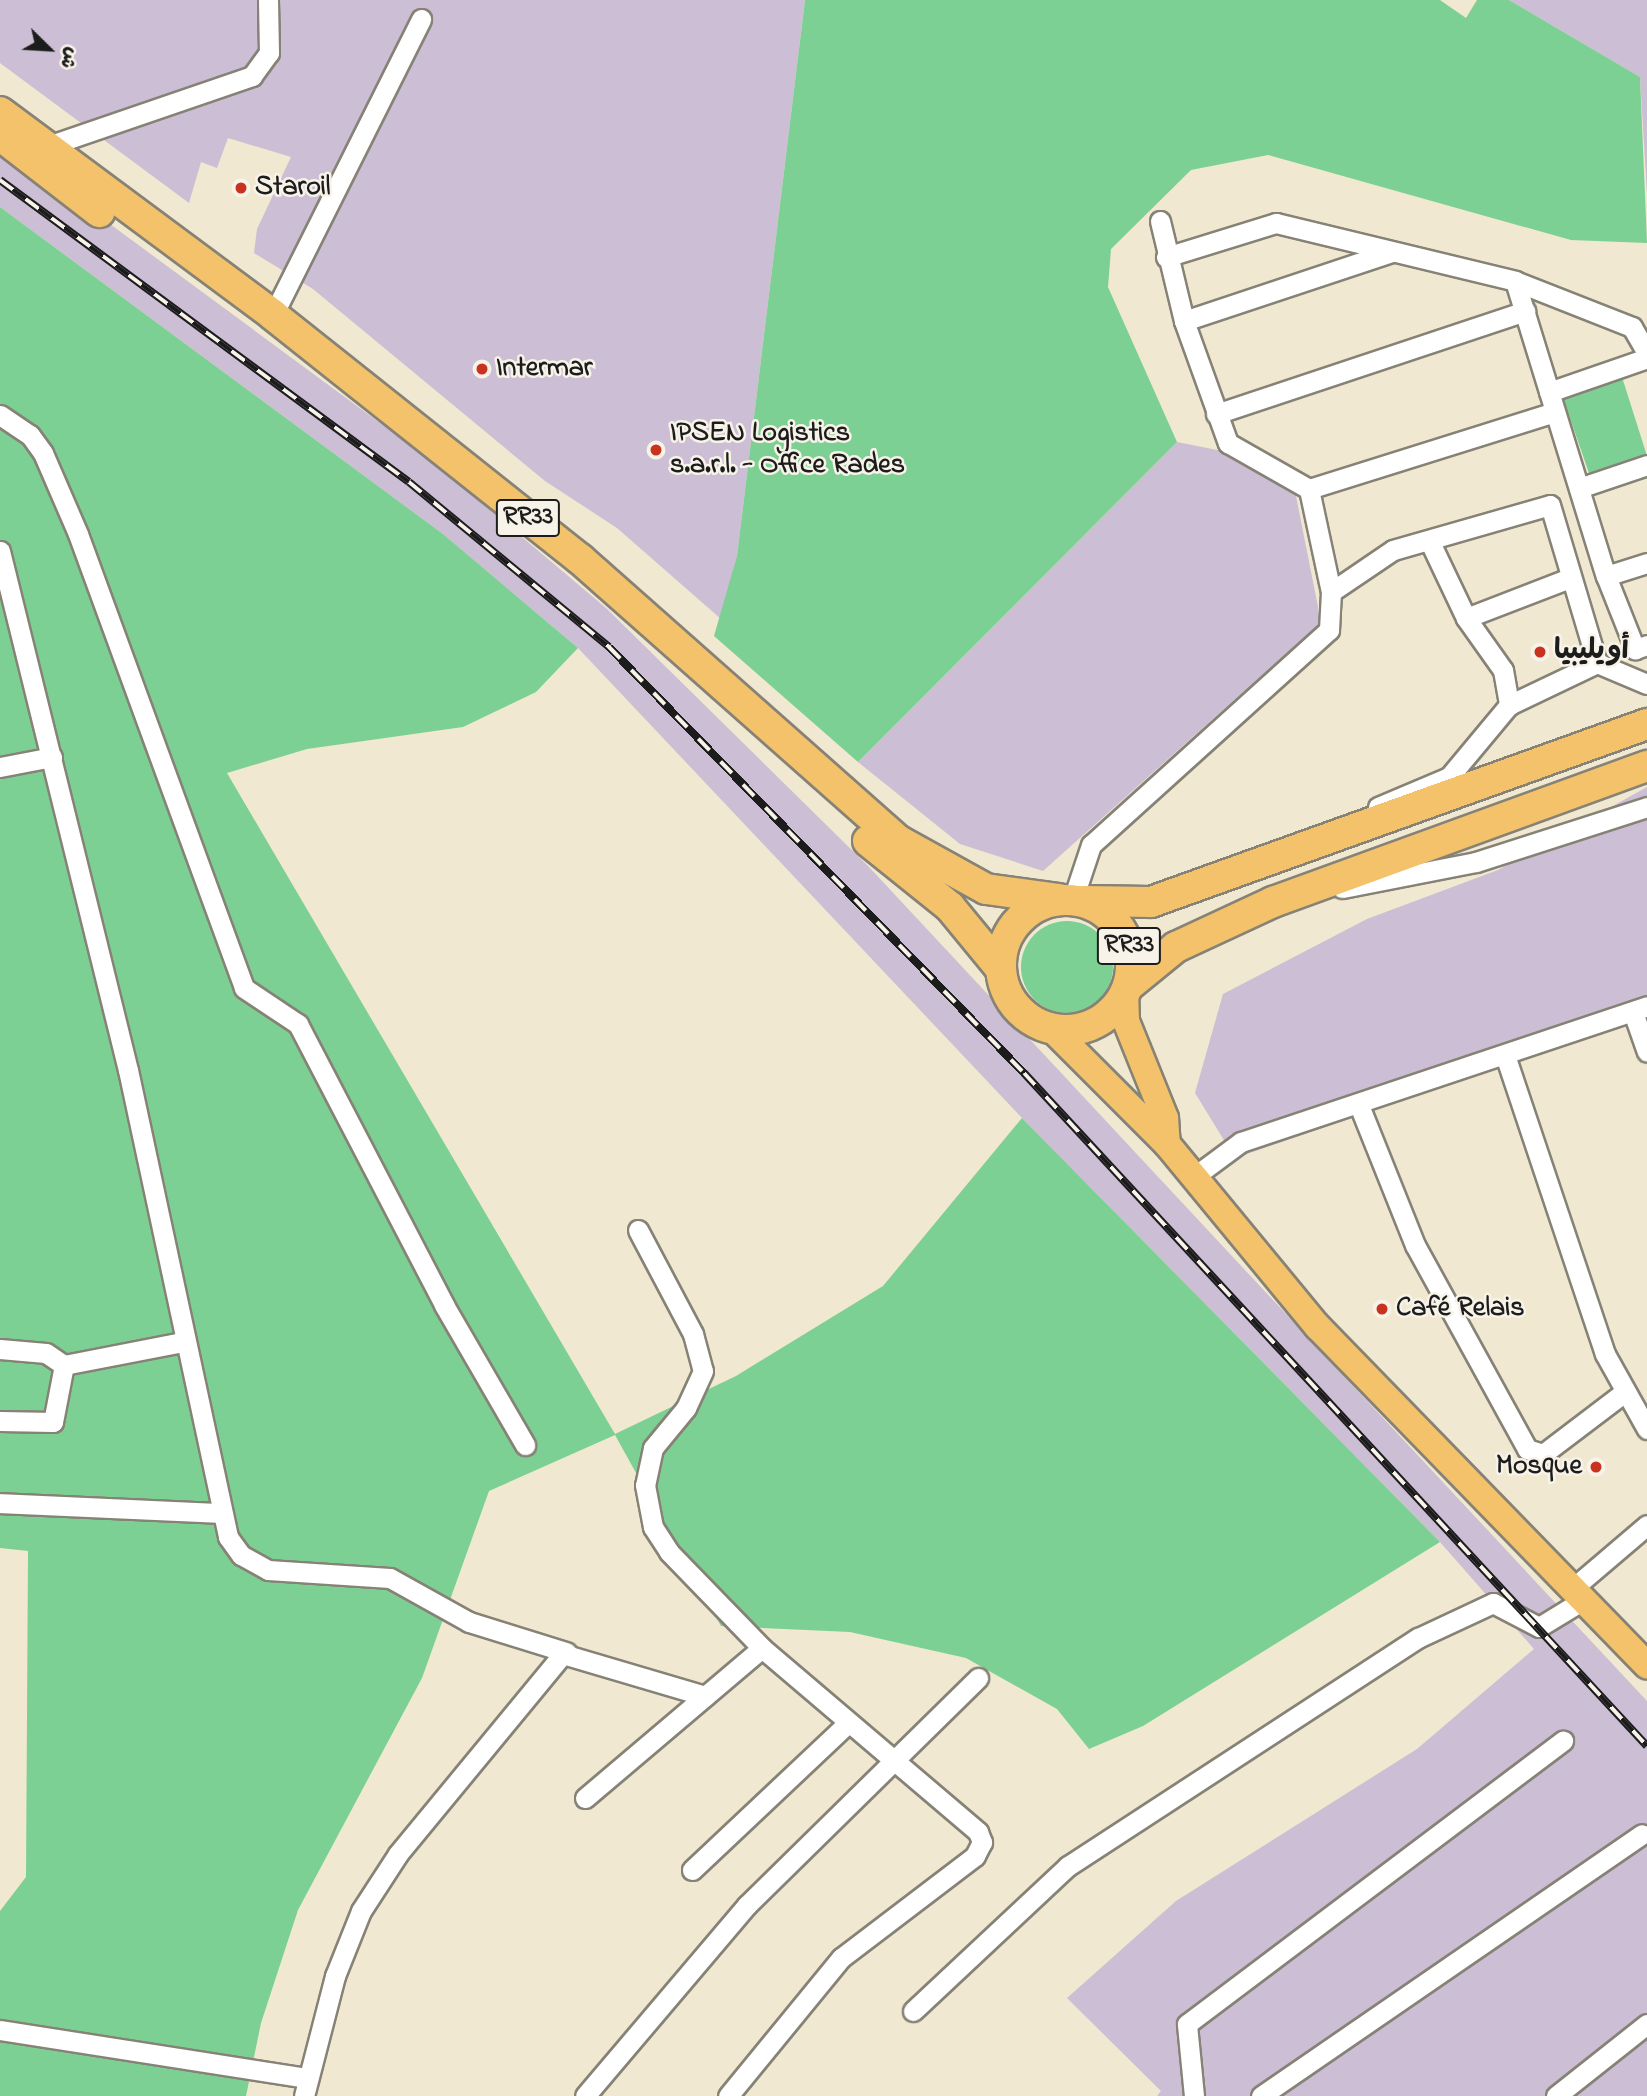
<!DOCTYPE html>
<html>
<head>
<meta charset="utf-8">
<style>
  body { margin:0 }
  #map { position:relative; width:1647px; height:2096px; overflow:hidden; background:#f0e8d0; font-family:"Indie Flower","Playpen Sans Arabic",sans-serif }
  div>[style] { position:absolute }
  .industrial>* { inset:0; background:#ccbed4 }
  .green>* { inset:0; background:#7dd093 }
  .round { border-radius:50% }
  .roads { filter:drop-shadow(2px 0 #868276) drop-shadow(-2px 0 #868276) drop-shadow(0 2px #868276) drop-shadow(0 -2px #868276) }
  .minor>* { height:19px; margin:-9.5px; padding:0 9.5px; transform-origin:9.5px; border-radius:9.5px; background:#fff }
  .major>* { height:26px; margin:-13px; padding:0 13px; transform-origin:13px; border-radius:13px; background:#f3c26a }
  .highway>* { height:30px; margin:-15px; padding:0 15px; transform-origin:15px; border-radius:15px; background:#f3c26a }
  .highway>.ring { margin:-15px; padding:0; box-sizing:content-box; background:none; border:30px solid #f3c26a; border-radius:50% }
  .rail>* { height:8px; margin-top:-4px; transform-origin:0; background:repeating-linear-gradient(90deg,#f7f3e8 0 16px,#1c1c1c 0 32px); box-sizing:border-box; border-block:2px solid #1c1c1c }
  .dots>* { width:19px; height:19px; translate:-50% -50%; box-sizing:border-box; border:4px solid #f7f3e8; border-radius:50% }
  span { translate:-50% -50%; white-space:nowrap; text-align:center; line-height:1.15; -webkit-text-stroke:5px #f7f3e8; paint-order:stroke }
  .shield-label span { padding:2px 5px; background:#f7f3e8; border:2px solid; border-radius:5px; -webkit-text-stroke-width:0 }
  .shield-label { font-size:26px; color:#1c1c1c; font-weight:700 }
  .poi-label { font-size:28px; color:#1c1c1c; font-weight:700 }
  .left { translate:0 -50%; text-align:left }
  .right { translate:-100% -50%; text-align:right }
  .north { position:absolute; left:14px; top:14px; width:70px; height:70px; -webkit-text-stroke:5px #f7f3e8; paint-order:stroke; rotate:114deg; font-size:19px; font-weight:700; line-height:28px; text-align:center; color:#1c1c1c }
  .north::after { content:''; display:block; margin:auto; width:24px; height:32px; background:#1c1c1c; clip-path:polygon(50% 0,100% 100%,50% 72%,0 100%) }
</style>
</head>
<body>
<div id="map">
  <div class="industrial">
    <i style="clip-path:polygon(0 0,805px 0,737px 556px,721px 619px,617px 528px,545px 481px,313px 289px,254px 253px,257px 229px,291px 157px,228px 138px,217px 168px,201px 162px,189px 203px,0 63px)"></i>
    <i style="clip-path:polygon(1509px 0,1647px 0,1647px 194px,1640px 77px)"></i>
    <i style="clip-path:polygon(0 143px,433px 462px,606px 608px,869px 867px,1647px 1701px,1647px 2096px,1157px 2096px,1161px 2091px,1067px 1998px,1176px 1901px,1417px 1749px,1534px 1649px,1440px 1542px,1022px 1118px,578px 648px,443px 534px,0 207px)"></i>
    <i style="clip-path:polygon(1177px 442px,1257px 458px,1295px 491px,1321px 622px,1043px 871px,960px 844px,858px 762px)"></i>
    <i style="clip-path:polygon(1647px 787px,1647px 1016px,1235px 1158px,1195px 1093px,1223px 994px,1367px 919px,1498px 870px)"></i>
  </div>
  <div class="green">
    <i style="clip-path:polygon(805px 0,1440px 0,1466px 18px,1477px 0,1509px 0,1640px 77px,1647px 243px,1571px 240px,1268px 155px,1191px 170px,1111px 249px,1108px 287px,1177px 442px,858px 762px,714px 636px,737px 556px)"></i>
    <i style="clip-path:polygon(0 207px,443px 534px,578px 648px,536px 692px,463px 727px,307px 749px,227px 773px,615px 1434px,736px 1376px,883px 1286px,1022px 1118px,1440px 1542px,1143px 1726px,1089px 1749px,1057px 1709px,966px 1658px,850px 1632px,721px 1626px,615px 1435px,489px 1491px,422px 1678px,298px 1910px,261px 2023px,246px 2096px,0 2096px,0 1911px,26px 1877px,28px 1551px,0 1548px)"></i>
    <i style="clip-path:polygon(1622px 377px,1647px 456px,1590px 476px,1563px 398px)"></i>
    <i class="round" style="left:1021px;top:921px;width:92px;height:92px"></i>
  </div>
  <div class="roads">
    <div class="minor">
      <i style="left:45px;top:147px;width:219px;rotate:-18.9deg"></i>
      <i style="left:252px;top:76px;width:29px;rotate:-54deg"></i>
      <i style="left:269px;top:53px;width:53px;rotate:-91.1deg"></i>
      <i style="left:1160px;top:221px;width:103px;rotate:76.5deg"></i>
      <i style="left:1184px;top:321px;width:130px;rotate:70.2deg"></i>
      <i style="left:1228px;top:443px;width:93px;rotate:29.6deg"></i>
      <i style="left:1309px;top:489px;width:257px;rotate:-17.4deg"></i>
      <i style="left:1166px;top:257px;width:115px;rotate:-17.2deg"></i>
      <i style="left:1276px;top:223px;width:246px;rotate:13.6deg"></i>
      <i style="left:1515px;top:281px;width:126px;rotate:21.5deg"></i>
      <i style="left:1632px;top:327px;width:30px;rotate:60deg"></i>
      <i style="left:1515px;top:281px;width:309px;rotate:72.9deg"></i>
      <i style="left:1606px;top:576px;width:79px;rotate:68.3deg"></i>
      <i style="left:1635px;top:649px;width:13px;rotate:-18deg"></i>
      <i style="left:273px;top:315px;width:331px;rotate:-63.4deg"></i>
      <i style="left:1184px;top:321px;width:219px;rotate:-18.4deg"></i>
      <i style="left:1549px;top:392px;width:104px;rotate:-19.1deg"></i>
      <i style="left:1216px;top:414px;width:326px;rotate:-18.4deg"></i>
      <i style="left:0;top:415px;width:36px;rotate:34deg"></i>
      <i style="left:30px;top:435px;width:22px;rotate:54deg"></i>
      <i style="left:43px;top:453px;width:88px;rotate:66.6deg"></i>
      <i style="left:78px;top:534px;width:483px;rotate:69.9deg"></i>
      <i style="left:244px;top:988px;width:65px;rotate:33.7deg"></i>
      <i style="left:298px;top:1024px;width:317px;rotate:62.5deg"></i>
      <i style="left:444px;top:1305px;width:162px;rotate:59.9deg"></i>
      <i style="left:1579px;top:488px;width:72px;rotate:-18.7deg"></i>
      <i style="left:1429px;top:540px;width:86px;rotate:64.6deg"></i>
      <i style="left:1466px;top:618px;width:64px;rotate:54.6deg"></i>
      <i style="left:1503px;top:670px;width:36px;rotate:80deg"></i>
      <i style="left:0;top:551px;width:535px;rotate:76.15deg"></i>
      <i style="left:128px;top:1070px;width:478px;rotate:77.9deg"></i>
      <i style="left:228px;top:1537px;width:22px;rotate:54deg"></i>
      <i style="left:241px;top:1555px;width:31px;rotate:29deg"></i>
      <i style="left:268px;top:1570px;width:122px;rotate:3.8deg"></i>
      <i style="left:390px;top:1578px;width:90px;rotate:29.1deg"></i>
      <i style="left:469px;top:1622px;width:102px;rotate:17.2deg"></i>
      <i style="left:1606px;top:576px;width:43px;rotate:-17.6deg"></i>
      <i style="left:1331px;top:592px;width:75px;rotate:-34.1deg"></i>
      <i style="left:1393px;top:550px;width:163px;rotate:-16deg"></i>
      <i style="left:1550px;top:505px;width:165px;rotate:73.4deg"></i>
      <i style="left:1597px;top:663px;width:54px;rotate:22.8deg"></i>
      <i style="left:1466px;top:618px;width:108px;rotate:-21.1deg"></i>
      <i style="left:0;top:767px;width:53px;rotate:-10.9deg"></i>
      <i style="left:1378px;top:807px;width:77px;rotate:-22.9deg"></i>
      <i style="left:1449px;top:777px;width:94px;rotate:-50.2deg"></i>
      <i style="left:1509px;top:705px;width:98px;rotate:-25.5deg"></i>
      <i style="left:1342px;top:888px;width:136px;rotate:-11deg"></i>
      <i style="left:1476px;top:862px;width:180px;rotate:-17.8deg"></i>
      <i style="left:1073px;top:899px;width:57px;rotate:-71.6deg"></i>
      <i style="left:1091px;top:845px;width:321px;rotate:-42.1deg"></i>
      <i style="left:1329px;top:630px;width:38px;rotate:-87deg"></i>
      <i style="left:1331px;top:592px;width:105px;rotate:-102.1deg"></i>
      <i style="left:1633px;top:1012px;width:42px;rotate:70.7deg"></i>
      <i style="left:1506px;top:1058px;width:312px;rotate:71.5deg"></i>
      <i style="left:1605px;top:1354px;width:86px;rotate:60.8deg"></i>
      <i style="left:1359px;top:1105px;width:151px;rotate:68.2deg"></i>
      <i style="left:1415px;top:1245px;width:233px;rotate:61.2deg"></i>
      <i style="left:1527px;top:1449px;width:17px;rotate:17deg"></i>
      <i style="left:1543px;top:1454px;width:99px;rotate:-37.2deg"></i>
      <i style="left:1195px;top:1176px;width:57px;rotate:-36.5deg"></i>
      <i style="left:1241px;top:1142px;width:428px;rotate:-18.5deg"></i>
      <i style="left:638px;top:1230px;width:118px;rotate:62.1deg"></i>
      <i style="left:693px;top:1334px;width:38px;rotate:75deg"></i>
      <i style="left:703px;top:1371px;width:41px;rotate:114.7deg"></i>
      <i style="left:686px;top:1408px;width:52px;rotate:129.5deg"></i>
      <i style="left:653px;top:1448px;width:38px;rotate:102deg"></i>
      <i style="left:645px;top:1485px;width:43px;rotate:79.2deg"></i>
      <i style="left:653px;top:1527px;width:30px;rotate:57deg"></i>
      <i style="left:669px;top:1552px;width:134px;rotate:45.9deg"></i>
      <i style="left:0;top:1349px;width:46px;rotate:5deg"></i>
      <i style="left:46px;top:1353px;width:22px;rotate:34deg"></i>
      <i style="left:0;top:1421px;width:53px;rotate:1.1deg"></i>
      <i style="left:53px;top:1422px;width:58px;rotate:-79.1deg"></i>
      <i style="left:64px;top:1365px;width:120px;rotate:-11deg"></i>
      <i style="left:0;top:1503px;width:219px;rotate:2.6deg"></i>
      <i style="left:1573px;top:1588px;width:97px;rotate:-40.4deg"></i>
      <i style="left:585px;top:1798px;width:232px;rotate:-40.3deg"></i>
      <i style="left:762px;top:1648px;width:284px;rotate:40.4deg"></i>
      <i style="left:978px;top:1832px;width:11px;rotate:68deg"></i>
      <i style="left:982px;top:1842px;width:16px;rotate:117deg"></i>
      <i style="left:975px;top:1856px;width:168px;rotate:142.7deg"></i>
      <i style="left:841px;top:1958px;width:178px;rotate:129.3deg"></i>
      <i style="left:692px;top:1870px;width:213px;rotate:-43.3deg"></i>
      <i style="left:913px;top:2011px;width:212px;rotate:-43.1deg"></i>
      <i style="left:1068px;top:1866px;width:418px;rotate:-33.1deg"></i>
      <i style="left:1418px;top:1638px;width:83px;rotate:-25deg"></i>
      <i style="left:1493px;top:1603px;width:52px;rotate:27.6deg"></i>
      <i style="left:1539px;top:1627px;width:52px;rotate:-31.5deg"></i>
      <i style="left:0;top:2030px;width:310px;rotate:8.9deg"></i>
      <i style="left:304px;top:2096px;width:124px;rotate:-75.5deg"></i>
      <i style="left:335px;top:1976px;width:70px;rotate:-68.2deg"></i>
      <i style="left:361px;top:1911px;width:68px;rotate:-57deg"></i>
      <i style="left:398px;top:1854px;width:259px;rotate:-50.5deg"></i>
      <i style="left:563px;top:1654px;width:148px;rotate:16.5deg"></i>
      <i style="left:585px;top:2096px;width:250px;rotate:-49.7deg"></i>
      <i style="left:747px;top:1905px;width:324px;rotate:-44.5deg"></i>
      <i style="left:1194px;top:2096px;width:72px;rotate:-95.6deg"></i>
      <i style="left:1187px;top:2024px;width:471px;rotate:-37deg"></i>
      <i style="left:1261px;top:2096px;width:462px;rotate:-34.5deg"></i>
      <i style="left:1556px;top:2096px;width:116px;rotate:-38.4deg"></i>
    </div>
    <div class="major">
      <i style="left:1125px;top:992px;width:29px;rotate:88deg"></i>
      <i style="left:1126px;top:1021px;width:105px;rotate:68.1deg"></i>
      <i style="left:1165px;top:1118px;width:26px;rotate:86deg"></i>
      <i style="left:1052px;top:1029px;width:163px;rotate:45deg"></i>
      <i style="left:1167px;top:1144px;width:237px;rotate:50.5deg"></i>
      <i style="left:1318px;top:1327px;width:472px;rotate:45.8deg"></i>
    </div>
    <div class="highway">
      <i style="left:0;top:112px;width:340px;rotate:36.6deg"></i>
      <i style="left:273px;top:315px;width:392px;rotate:38.5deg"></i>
      <i style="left:580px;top:559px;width:426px;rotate:41.5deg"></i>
      <i style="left:899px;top:841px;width:99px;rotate:28.9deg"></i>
      <i style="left:986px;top:889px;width:74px;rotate:7.8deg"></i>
      <i style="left:6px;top:140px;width:118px;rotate:37.7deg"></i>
      <i style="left:868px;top:841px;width:105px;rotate:38.8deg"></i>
      <i style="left:950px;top:907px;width:80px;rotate:50.6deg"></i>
      <i class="ring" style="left:1001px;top:900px;width:100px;height:100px"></i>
      <i style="left:1084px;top:901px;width:67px;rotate:0.9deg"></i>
      <i style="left:1151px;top:902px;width:527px;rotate:-19.74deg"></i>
      <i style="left:1128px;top:986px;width:62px;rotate:-39.1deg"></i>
      <i style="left:1176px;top:947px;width:107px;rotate:-24.9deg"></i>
      <i style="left:1273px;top:902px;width:398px;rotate:-20deg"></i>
    </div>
  </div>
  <div class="rail">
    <i style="left:0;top:180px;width:508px;rotate:36.44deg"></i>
    <i style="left:409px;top:482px;width:259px;rotate:39.5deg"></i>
    <i style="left:609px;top:647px;width:595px;rotate:45.75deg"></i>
    <i style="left:1024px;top:1073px;width:917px;rotate:47.21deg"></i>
  </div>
  <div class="dots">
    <i style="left:241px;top:188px;background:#c8321e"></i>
    <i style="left:482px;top:369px;background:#c8321e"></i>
    <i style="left:656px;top:450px;background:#c8321e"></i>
    <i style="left:1540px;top:652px;background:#c8321e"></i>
    <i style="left:1382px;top:1309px;background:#c8321e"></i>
    <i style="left:1596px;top:1467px;background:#c8321e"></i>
  </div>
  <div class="shield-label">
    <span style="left:528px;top:518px">RR33</span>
    <span style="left:1129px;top:946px">RR33</span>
  </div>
  <div class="poi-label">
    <span class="left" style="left:255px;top:188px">Staroil</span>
    <span class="left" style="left:496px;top:369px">Intermar</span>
    <span class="left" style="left:670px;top:450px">IPSEN Logistics<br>s.a.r.l. - Office Rades</span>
    <span class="left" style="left:1554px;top:652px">أويليبيا</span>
    <span class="left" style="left:1396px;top:1309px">Café Relais</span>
    <span class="right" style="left:1582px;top:1467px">Mosque</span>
  </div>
  <div class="north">ش</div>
</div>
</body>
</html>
